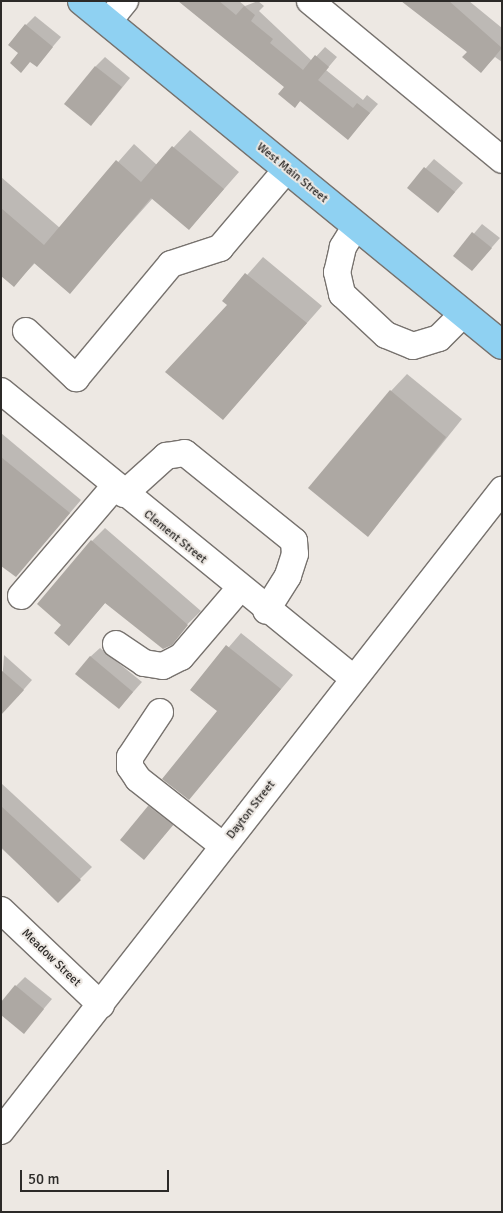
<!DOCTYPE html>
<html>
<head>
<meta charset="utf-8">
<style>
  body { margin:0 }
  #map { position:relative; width:503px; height:1213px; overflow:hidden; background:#ede8e3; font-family:Signika,sans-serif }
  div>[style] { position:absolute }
  .shadow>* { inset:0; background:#0003 }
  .building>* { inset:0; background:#ada8a3 }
  .roads { filter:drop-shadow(1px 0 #77726e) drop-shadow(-1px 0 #77726e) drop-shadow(0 1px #77726e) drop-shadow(0 -1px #77726e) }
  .minor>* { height:26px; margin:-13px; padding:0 13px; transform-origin:13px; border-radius:13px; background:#fff }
  .major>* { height:28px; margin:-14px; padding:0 14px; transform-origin:14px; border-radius:14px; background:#8fd1f2 }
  span { translate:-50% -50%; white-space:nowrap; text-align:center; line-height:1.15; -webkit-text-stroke:4px #ede8e3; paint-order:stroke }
  .street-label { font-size:12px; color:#2c2a28 }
  .frame { position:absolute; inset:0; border:2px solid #2c2a28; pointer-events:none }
  .scale { position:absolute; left:20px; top:1170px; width:149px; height:22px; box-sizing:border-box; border:2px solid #2c2a28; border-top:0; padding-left:6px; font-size:15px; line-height:18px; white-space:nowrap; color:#2c2a28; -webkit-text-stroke:4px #ede8e3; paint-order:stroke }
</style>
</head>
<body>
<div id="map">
  <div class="shadow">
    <i style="clip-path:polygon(180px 1px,239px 1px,245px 6px,258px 1px,264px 6px,259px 11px,312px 61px,325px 47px,337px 57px,326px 70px,363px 100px,367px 95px,378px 104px,348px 138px,301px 100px,295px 106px,286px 86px)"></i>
    <i style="clip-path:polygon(407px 1px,469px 1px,502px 28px,502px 62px,495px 57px,481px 71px,469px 52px)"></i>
    <i style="clip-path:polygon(35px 16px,61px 37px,37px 65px,20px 53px,26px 25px)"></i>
    <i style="clip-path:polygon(105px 57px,130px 78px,100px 115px,96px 66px)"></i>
    <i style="clip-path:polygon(190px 130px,239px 172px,189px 229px,153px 198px,69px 292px,35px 263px,14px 285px,1px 274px,1px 177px,60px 228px,134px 144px,157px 165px)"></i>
    <i style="clip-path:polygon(434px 159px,463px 183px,438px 211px,409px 187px)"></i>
    <i style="clip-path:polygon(482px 224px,500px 238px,472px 270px,455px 256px)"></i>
    <i style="clip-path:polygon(263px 257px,322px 306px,223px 418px,229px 305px,224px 301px)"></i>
    <i style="clip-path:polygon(407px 374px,462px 419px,368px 536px,391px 391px)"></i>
    <i style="clip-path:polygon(1px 433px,81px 500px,16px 576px,1px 502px)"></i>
    <i style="clip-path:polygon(105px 528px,201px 611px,163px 648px,106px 602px,69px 644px,63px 625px,92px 541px)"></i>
    <i style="clip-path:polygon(241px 633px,293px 675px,189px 798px,218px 711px,192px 690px)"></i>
    <i style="clip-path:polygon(100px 648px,142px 682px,119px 708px,90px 657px)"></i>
    <i style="clip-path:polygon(4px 655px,32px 680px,18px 696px,1px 698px)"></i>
    <i style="clip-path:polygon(1px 783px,92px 867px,58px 901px,1px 848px)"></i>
    <i style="clip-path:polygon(158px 797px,181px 816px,144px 859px,148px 806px)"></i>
    <i style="clip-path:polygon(25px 977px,52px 999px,24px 1032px,16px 986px)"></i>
  </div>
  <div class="building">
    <i style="clip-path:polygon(178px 1px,219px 1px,236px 15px,244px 6px,255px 15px,251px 21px,273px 39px,270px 43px,303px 70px,315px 55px,329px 67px,318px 80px,353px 108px,357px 103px,370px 113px,348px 140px,300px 101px,295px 108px,278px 94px,284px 87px)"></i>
    <i style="clip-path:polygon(401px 1px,449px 1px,502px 48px,481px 73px,462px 57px,467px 52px)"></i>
    <i style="clip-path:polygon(25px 24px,53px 47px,37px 67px,30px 62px,21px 73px,10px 63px,18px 53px,8px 45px)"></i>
    <i style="clip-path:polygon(95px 66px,122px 87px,91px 126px,64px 104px)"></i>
    <i style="clip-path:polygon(172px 146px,224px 189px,189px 230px,151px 198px,70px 294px,34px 263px,14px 287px,1px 276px,1px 208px,44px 245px,116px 160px,141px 182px)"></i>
    <i style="clip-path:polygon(424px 167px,455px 192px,438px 213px,407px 188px)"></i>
    <i style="clip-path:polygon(472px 232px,492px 248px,472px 271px,453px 256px)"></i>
    <i style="clip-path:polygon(245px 273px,307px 323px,223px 420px,165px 372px,227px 305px,222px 301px)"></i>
    <i style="clip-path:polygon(390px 390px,446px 437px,368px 537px,308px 488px)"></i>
    <i style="clip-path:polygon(1px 457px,70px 513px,16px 577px,1px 566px)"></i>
    <i style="clip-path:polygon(91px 540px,188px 625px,172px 645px,163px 649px,105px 603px,69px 646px,54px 633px,61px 625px,37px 604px)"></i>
    <i style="clip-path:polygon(226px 645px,281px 689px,189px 800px,162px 779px,217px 711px,190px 690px)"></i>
    <i style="clip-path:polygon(90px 656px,133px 692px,119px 709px,75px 674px)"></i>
    <i style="clip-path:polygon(1px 670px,24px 690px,1px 715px)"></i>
    <i style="clip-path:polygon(1px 806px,81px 880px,58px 903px,1px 847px)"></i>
    <i style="clip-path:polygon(148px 806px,173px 825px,144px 860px,120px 840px)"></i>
    <i style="clip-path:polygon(15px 985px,44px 1009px,24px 1034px,1px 1015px,1px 1002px)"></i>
  </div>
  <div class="roads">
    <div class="minor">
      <i style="left:310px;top:1px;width:249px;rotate:39.6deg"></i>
      <i style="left:108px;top:22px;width:27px;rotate:-51deg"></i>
      <i style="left:356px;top:226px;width:25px;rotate:122deg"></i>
      <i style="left:343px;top:247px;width:26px;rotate:103deg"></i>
      <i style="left:337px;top:272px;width:23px;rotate:77deg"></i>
      <i style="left:342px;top:294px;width:60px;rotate:43deg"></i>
      <i style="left:386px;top:335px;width:29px;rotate:22deg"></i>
      <i style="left:413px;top:346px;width:27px;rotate:-17deg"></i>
      <i style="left:439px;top:338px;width:34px;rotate:-45deg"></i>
      <i style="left:26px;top:331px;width:69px;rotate:43.2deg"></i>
      <i style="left:76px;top:378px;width:148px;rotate:-50.2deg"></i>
      <i style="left:171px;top:264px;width:52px;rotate:-18.1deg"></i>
      <i style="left:220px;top:248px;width:104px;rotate:-49.7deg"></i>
      <i style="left:1px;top:391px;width:454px;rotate:39.2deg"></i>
      <i style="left:124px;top:494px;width:57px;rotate:-42.1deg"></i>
      <i style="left:166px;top:456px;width:19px;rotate:-9deg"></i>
      <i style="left:185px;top:453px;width:140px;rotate:38.9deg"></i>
      <i style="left:294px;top:541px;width:13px;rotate:86deg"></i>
      <i style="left:295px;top:554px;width:23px;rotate:108deg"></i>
      <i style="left:288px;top:576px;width:41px;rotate:122.2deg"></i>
      <i style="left:21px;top:596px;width:143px;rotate:-49.5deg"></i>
      <i style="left:116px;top:644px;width:34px;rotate:34deg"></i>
      <i style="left:144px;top:663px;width:19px;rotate:9deg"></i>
      <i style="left:163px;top:666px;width:20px;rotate:-27deg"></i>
      <i style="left:181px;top:657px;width:89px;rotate:-49.5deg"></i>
      <i style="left:160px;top:712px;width:54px;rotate:123.7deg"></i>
      <i style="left:130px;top:757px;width:10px;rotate:90deg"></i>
      <i style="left:130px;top:767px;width:14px;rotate:56deg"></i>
      <i style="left:138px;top:779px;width:108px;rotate:38.2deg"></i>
      <i style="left:1px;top:910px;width:138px;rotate:43.5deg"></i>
      <i style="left:1px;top:1131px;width:814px;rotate:-51.99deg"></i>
    </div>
    <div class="major">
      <i style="left:82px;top:1px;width:543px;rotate:39.32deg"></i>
    </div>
  </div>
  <div class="street-label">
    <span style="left:292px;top:173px;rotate:39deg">West Main Street</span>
    <span style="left:175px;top:537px;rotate:39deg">Clement Street</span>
    <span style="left:251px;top:810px;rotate:-52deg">Dayton Street</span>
    <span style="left:51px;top:958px;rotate:44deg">Meadow Street</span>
  </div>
  <div class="frame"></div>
  <div class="scale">50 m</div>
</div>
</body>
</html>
